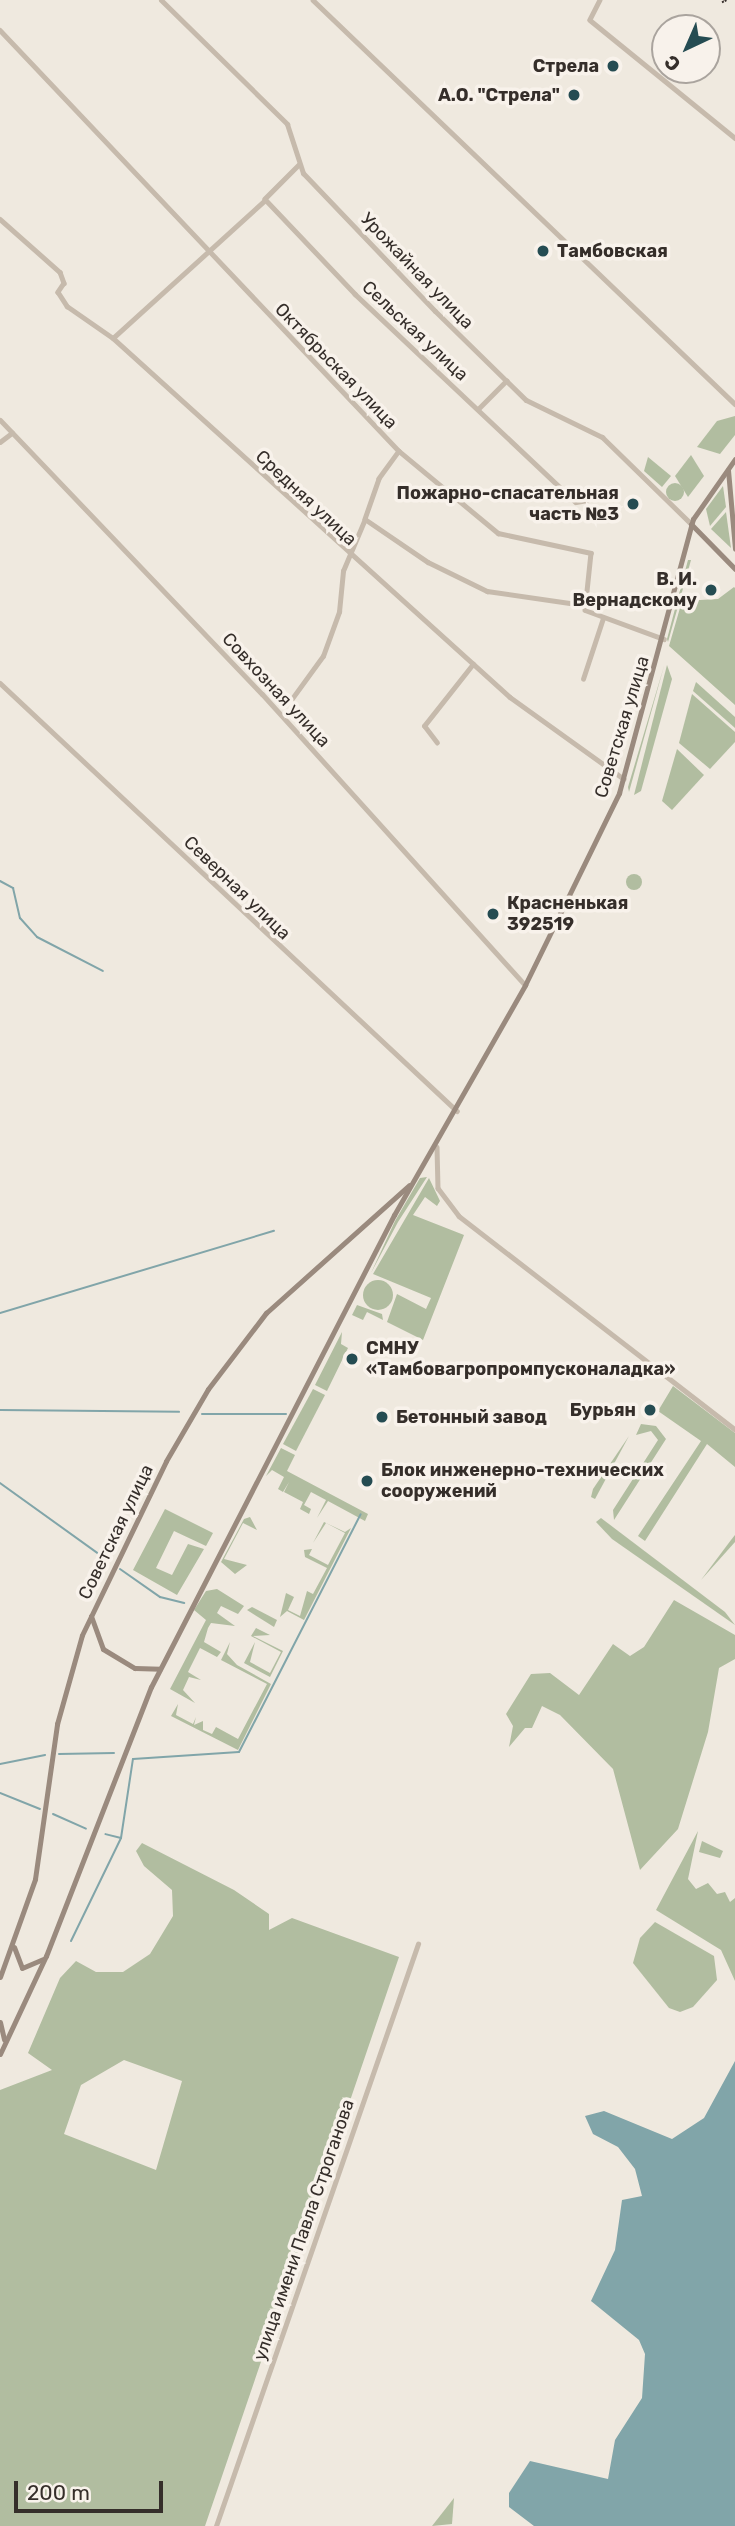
<!DOCTYPE html>
<html>
<head>
<meta charset="utf-8">
<style>
  body { margin:0 }
  #map { position:relative; width:735px; height:2526px; overflow:hidden; background:#efe9df; font-family:Rubik,sans-serif }
  div>[style] { position:absolute }
  .green>* { inset:0; background:#b1bda0 }
  .round { border-radius:50% }
  .water>* { inset:0; background:#81a5a9 }
  .stream>* { height:2px; margin:-1px; padding:0 1px; transform-origin:1px; border-radius:1px; background:#81a5a9 }
  .minor>* { height:4.5px; margin:-2.25px; padding:0 2.25px; transform-origin:2.25px; border-radius:2.25px; background:#c6baac }
  .tertiary>* { height:5px; margin:-2.5px; padding:0 2.5px; transform-origin:2.5px; border-radius:2.5px; background:#c6baac }
  .secondary>* { height:5px; margin:-2.5px; padding:0 2.5px; transform-origin:2.5px; border-radius:2.5px; background:#9a8a7e }
  .rail>* { height:4.5px; margin-top:-2.25px; transform-origin:0; background:repeating-linear-gradient(90deg,#f8f2eb 0 5px,#352e2a 0 10px); box-sizing:border-box; border-block:2px solid #352e2a }
  .dots>* { width:19px; height:19px; translate:-50% -50%; box-sizing:border-box; border:4px solid #f8f2eb; border-radius:50% }
  span { translate:-50% -50%; white-space:nowrap; text-align:center; line-height:1.15; -webkit-text-stroke:7px #f8f2eb; paint-order:stroke }
  .poi-label { font-size:18px; color:#352e2a; font-weight:700 }
  .right { translate:-100% -50%; text-align:right }
  .left { translate:0 -50%; text-align:left }
  .street-label { font-size:18px; color:#352e2a }
  .north { position:absolute; left:651px; top:14px; width:70px; height:70px; box-sizing:border-box; background:#f8f2eb; border:2px solid #aaa49e; border-radius:50%; rotate:224deg; font-size:19px; font-weight:700; line-height:28px; text-align:center; color:#352e2a }
  .north::after { content:''; display:block; margin:auto; width:24px; height:32px; background:#254c52; clip-path:polygon(50% 0,100% 100%,50% 72%,0 100%) }
  .scale { position:absolute; left:14px; top:2481px; width:149px; height:32px; box-sizing:border-box; border:4px solid #352e2a; border-top:0; padding-left:9px; font-size:21px; line-height:24px; white-space:nowrap; color:#352e2a; -webkit-text-stroke:5px #f8f2eb; paint-order:stroke }
</style>
</head>
<body>
<div id="map">
  <div class="green">
    <i style="clip-path:polygon(735px 416px,735px 435px,720px 454px,697px 447px,717px 421px)"></i>
    <i style="clip-path:polygon(691px 455px,704px 476px,688px 497px,675px 476px)"></i>
    <i style="clip-path:polygon(648px 457px,671px 476px,662px 487px,644px 471px)"></i>
    <i class="round" style="left:666px;top:483px;width:18px;height:18px"></i>
    <i style="clip-path:polygon(723px 486px,726px 507px,710px 526px,706px 509px)"></i>
    <i style="clip-path:polygon(726px 512px,731px 548px,711px 529px)"></i>
    <i style="clip-path:polygon(688px 560px,691px 560px,668px 642px,667px 639px)"></i>
    <i style="clip-path:polygon(734px 587px,735px 588px,735px 705px,669px 646px,682px 601px,718px 599px)"></i>
    <i style="clip-path:polygon(667px 665px,672px 679px,641px 791px,634px 795px)"></i>
    <i style="clip-path:polygon(664px 666px,629px 792px,628px 787px)"></i>
    <i style="clip-path:polygon(696px 682px,735px 717px,735px 728px,693px 691px)"></i>
    <i style="clip-path:polygon(692px 694px,735px 732px,735px 742px,710px 769px,679px 743px)"></i>
    <i style="clip-path:polygon(677px 749px,704px 775px,672px 810px,662px 801px)"></i>
    <i class="round" style="left:626px;top:874px;width:16px;height:16px"></i>
    <i style="clip-path:polygon(427px 1177px,398px 1222px,371px 1273px,395px 1221px,420px 1178px)"></i>
    <i style="clip-path:polygon(429px 1178px,440px 1201px,437px 1206px,425px 1197px,413px 1215px,464px 1235px,423px 1340px,387px 1322px,397px 1294px,426px 1309px,431px 1298px,373px 1274px)"></i>
    <i class="round" style="left:363px;top:1280px;width:30px;height:30px"></i>
    <i style="clip-path:polygon(357px 1305px,382px 1314px,383px 1320px,367px 1312px,363px 1320px,352px 1315px)"></i>
    <i style="clip-path:polygon(342px 1332px,341px 1344px,348px 1348px,327px 1391px,315px 1385px)"></i>
    <i style="clip-path:polygon(673px 1386px,735px 1433px,735px 1467px,707px 1444px,645px 1541px,638px 1536px,701px 1441px,658px 1411px)"></i>
    <i style="clip-path:polygon(313px 1389px,325px 1395px,296px 1451px,283px 1444px)"></i>
    <i style="clip-path:polygon(641px 1424px,656px 1426px,666px 1439px,614px 1520px,613px 1510px,658px 1440px,651px 1431px,636px 1435px)"></i>
    <i style="clip-path:polygon(629px 1436px,595px 1499px,591px 1497px,593px 1489px)"></i>
    <i style="clip-path:polygon(281px 1448px,295px 1455px,287px 1471px,368px 1514px,365px 1521px,328px 1501px,317px 1518px,326px 1500px,311px 1492px,304px 1505px,311px 1509px,309px 1514px,300px 1509px,303px 1502px,284px 1492px,289px 1482px,283px 1492px,278px 1489px,284px 1477px,272px 1470px,266px 1476px)"></i>
    <i style="clip-path:polygon(165px 1509px,213px 1533px,206px 1546px,174px 1531px,156px 1568px,172px 1575px,188px 1544px,204px 1549px,177px 1595px,133px 1570px)"></i>
    <i style="clip-path:polygon(250px 1517px,257px 1530px,243px 1523px,224px 1559px,247px 1565px,235px 1574px,221px 1562px,244px 1519px)"></i>
    <i style="clip-path:polygon(601px 1518px,725px 1612px,735px 1625px,612px 1539px,596px 1522px)"></i>
    <i style="clip-path:polygon(324px 1522px,345px 1532px,351px 1528px,304px 1620px,287px 1611px,280px 1617px,286px 1593px,294px 1597px,288px 1610px,300px 1616px,307px 1591px,313px 1594px,327px 1568px,305px 1557px,304px 1550px,312px 1549px,309px 1555px,328px 1565px,345px 1533px,326px 1523px,313px 1543px)"></i>
    <i style="clip-path:polygon(735px 1535px,735px 1542px,701px 1580px,731px 1540px)"></i>
    <i style="clip-path:polygon(217px 1589px,244px 1606px,238px 1614px,221px 1606px,217px 1613px,235px 1626px,211px 1623px,208px 1628px,204px 1642px,221px 1652px,217px 1657px,200px 1648px,188px 1672px,201px 1680px,189px 1677px,183px 1690px,195px 1703px,170px 1689px,206px 1620px,194px 1610px,206px 1591px)"></i>
    <i style="clip-path:polygon(674px 1600px,735px 1635px,735px 1659px,719px 1668px,708px 1732px,678px 1829px,640px 1870px,613px 1769px,560px 1715px,542px 1706px,532px 1728px,525px 1728px,509px 1747px,513px 1726px,506px 1714px,531px 1674px,550px 1673px,579px 1695px,613px 1644px,630px 1656px,644px 1647px)"></i>
    <i style="clip-path:polygon(252px 1607px,277px 1620px,274px 1627px,247px 1610px)"></i>
    <i style="clip-path:polygon(256px 1628px,270px 1635px,253px 1636px,283px 1651px,270px 1677px,244px 1663px,255px 1642px,250px 1662px,270px 1673px,281px 1652px,251px 1636px)"></i>
    <i style="clip-path:polygon(230px 1642px,227px 1654px,237px 1665px,271px 1684px,238px 1750px,171px 1716px,178px 1704px,176px 1715px,193px 1724px,196px 1717px,194px 1725px,203px 1721px,203px 1730px,212px 1734px,216px 1727px,238px 1739px,267px 1684px,221px 1660px)"></i>
    <i style="clip-path:polygon(698px 1831px,688px 1879px,696px 1889px,708px 1883px,717px 1894px,725px 1892px,730px 1902px,735px 1898px,735px 1981px,721px 1950px,656px 1910px)"></i>
    <i style="clip-path:polygon(702px 1841px,723px 1851px,720px 1858px,699px 1852px)"></i>
    <i style="clip-path:polygon(evenodd,142px 1843px,234px 1890px,269px 1914px,269px 1930px,292px 1918px,399px 1957px,205px 2526px,0 2526px,0 2090px,52px 2070px,28px 2053px,60px 1978px,76px 1961px,96px 1972px,123px 1972px,150px 1954px,173px 1916px,172px 1890px,144px 1866px,136px 1851px,142px 1843px,124px 2060px,182px 2081px,156px 2170px,64px 2134px,81px 2085px,124px 2060px)"></i>
    <i style="clip-path:polygon(655px 1922px,714px 1956px,717px 1980px,693px 2007px,680px 2012px,669px 2008px,633px 1963px,640px 1938px)"></i>
    <i style="clip-path:polygon(454px 2498px,452px 2524px,432px 2526px)"></i>
  </div>
  <div class="water">
    <i style="clip-path:polygon(735px 2061px,735px 2526px,534px 2526px,509px 2507px,509px 2493px,530px 2461px,608px 2479px,615px 2440px,642px 2398px,645px 2354px,639px 2340px,591px 2301px,615px 2250px,622px 2200px,642px 2196px,635px 2169px,618px 2147px,593px 2134px,585px 2116px,604px 2111px,672px 2139px,704px 2118px)"></i>
  </div>
  <div class="stream">
    <i style="left:0;top:881px;width:15px;rotate:28deg"></i>
    <i style="left:13px;top:888px;width:31px;rotate:77deg"></i>
    <i style="left:20px;top:918px;width:25px;rotate:48deg"></i>
    <i style="left:37px;top:937px;width:74px;rotate:27.3deg"></i>
    <i style="left:0;top:1313px;width:286px;rotate:-16.7deg"></i>
    <i style="left:0;top:1410px;width:179px;rotate:0.6deg"></i>
    <i style="left:202px;top:1414px;width:84px"></i>
    <i style="left:0;top:1483px;width:127px;rotate:35.7deg"></i>
    <i style="left:120px;top:1569px;width:49px;rotate:35deg"></i>
    <i style="left:160px;top:1597px;width:25px;rotate:14deg"></i>
    <i style="left:59px;top:1754px;width:55px;rotate:-1deg"></i>
    <i style="left:0;top:1764px;width:46px;rotate:-11.3deg"></i>
    <i style="left:0;top:1793px;width:43px;rotate:21.8deg"></i>
    <i style="left:53px;top:1814px;width:36px;rotate:24deg"></i>
    <i style="left:121px;top:1838px;width:80px;rotate:-81.4deg"></i>
    <i style="left:133px;top:1759px;width:106px;rotate:-3.8deg"></i>
    <i style="left:239px;top:1752px;width:267px;rotate:-62.9deg"></i>
    <i style="left:71px;top:1941px;width:114px;rotate:-64.1deg"></i>
    <i style="left:121px;top:1838px;width:16px;rotate:-166deg"></i>
  </div>
  <div class="minor">
    <i style="left:313px;top:0;width:584px;rotate:43.75deg"></i>
    <i style="left:600px;top:0;width:22px;rotate:117deg"></i>
    <i style="left:590px;top:20px;width:187px;rotate:39.1deg"></i>
    <i style="left:0;top:30px;width:580px;rotate:46.54deg"></i>
    <i style="left:399px;top:451px;width:129px;rotate:39.6deg"></i>
    <i style="left:498px;top:533px;width:95px;rotate:12.1deg"></i>
    <i style="left:591px;top:553px;width:57px;rotate:96deg"></i>
    <i style="left:585px;top:610px;width:84px;rotate:20.2deg"></i>
    <i style="left:299px;top:165px;width:48px;rotate:135deg"></i>
    <i style="left:265px;top:199px;width:131px;rotate:46.5deg"></i>
    <i style="left:355px;top:294px;width:303px;rotate:43.3deg"></i>
    <i style="left:576px;top:502px;width:11px;rotate:-10deg"></i>
    <i style="left:0;top:219px;width:80px;rotate:41.5deg"></i>
    <i style="left:60px;top:272px;width:12px;rotate:70deg"></i>
    <i style="left:64px;top:283px;width:11px;rotate:124deg"></i>
    <i style="left:58px;top:292px;width:17px;rotate:57deg"></i>
    <i style="left:67px;top:306px;width:56px;rotate:34.8deg"></i>
    <i style="left:113px;top:338px;width:535px;rotate:42.12deg"></i>
    <i style="left:510px;top:697px;width:140px;rotate:35.7deg"></i>
    <i style="left:113px;top:338px;width:205px;rotate:-42.2deg"></i>
    <i style="left:478px;top:409px;width:40px;rotate:-45deg"></i>
    <i style="left:0;top:442px;width:15px;rotate:-37deg"></i>
    <i style="left:399px;top:451px;width:34px;rotate:126deg"></i>
    <i style="left:379px;top:479px;width:42px;rotate:109.3deg"></i>
    <i style="left:365px;top:519px;width:76px;rotate:34.3deg"></i>
    <i style="left:428px;top:562px;width:66px;rotate:26.2deg"></i>
    <i style="left:487px;top:591px;width:97px;rotate:8.3deg"></i>
    <i style="left:583px;top:679px;width:64px;rotate:-71.8deg"></i>
    <i style="left:0;top:683px;width:626px;rotate:43.12deg"></i>
    <i style="left:291px;top:700px;width:54px;rotate:-54deg"></i>
    <i style="left:323px;top:656px;width:47px;rotate:-70deg"></i>
    <i style="left:339px;top:612px;width:41px;rotate:-84.4deg"></i>
    <i style="left:343px;top:571px;width:56px;rotate:-67.1deg"></i>
    <i style="left:437px;top:743px;width:21px;rotate:-127deg"></i>
    <i style="left:424px;top:726px;width:79px;rotate:-51.7deg"></i>
    <i style="left:437px;top:1147px;width:41px;rotate:88.6deg"></i>
    <i style="left:438px;top:1188px;width:35px;rotate:53deg"></i>
    <i style="left:459px;top:1216px;width:349px;rotate:37.7deg"></i>
    <i style="left:216px;top:2526px;width:616px;rotate:-70.86deg"></i>
  </div>
  <div class="tertiary">
    <i style="left:161px;top:0;width:177px;rotate:44.5deg"></i>
    <i style="left:287px;top:124px;width:52px;rotate:71.9deg"></i>
    <i style="left:303px;top:173px;width:191px;rotate:46.3deg"></i>
    <i style="left:435px;top:311px;width:127px;rotate:44.4deg"></i>
    <i style="left:526px;top:400px;width:85px;rotate:26deg"></i>
    <i style="left:602px;top:437px;width:124px;rotate:44.3deg"></i>
    <i style="left:0;top:420px;width:379px;rotate:46.3deg"></i>
    <i style="left:262px;top:694px;width:392px;rotate:47.9deg"></i>
  </div>
  <div class="secondary">
    <i style="left:728px;top:470px;width:79px;rotate:84.9deg"></i>
    <i style="left:691px;top:524px;width:63px;rotate:45.6deg"></i>
    <i style="left:91px;top:1616px;width:35px;rotate:70deg"></i>
    <i style="left:103px;top:1649px;width:37px;rotate:31deg"></i>
    <i style="left:135px;top:1668px;width:25px;rotate:2deg"></i>
    <i style="left:14px;top:1947px;width:22px;rotate:69deg"></i>
    <i style="left:22px;top:1968px;width:23px;rotate:-23deg"></i>
    <i style="left:0;top:1977px;width:104px;rotate:-70.3deg"></i>
    <i style="left:35px;top:1879px;width:157px;rotate:-81.9deg"></i>
    <i style="left:57px;top:1724px;width:92px;rotate:-74.3deg"></i>
    <i style="left:82px;top:1635px;width:193px;rotate:-64.2deg"></i>
    <i style="left:166px;top:1461px;width:83px;rotate:-59.7deg"></i>
    <i style="left:208px;top:1389px;width:96px;rotate:-52.7deg"></i>
    <i style="left:266px;top:1313px;width:192px;rotate:-41.8deg"></i>
    <i style="left:0;top:2022px;width:18px;rotate:77deg"></i>
    <i style="left:0;top:2054px;width:108px;rotate:-64.9deg"></i>
    <i style="left:46px;top:1956px;width:289px;rotate:-68.7deg"></i>
    <i style="left:151px;top:1687px;width:531px;rotate:-62.76deg"></i>
    <i style="left:394px;top:1215px;width:265px;rotate:-60.3deg"></i>
    <i style="left:525px;top:985px;width:214px;rotate:-63.9deg"></i>
    <i style="left:619px;top:793px;width:284px;rotate:-74.9deg"></i>
    <i style="left:693px;top:519px;width:73px;rotate:-55deg"></i>
  </div>
  <div class="rail">
    <i style="left:724px;top:0;width:2px;rotate:63deg"></i>
  </div>
  <div class="dots">
    <i style="left:613px;top:66px;background:#254c52"></i>
    <i style="left:574px;top:95px;background:#254c52"></i>
    <i style="left:543px;top:251px;background:#254c52"></i>
    <i style="left:633px;top:504px;background:#254c52"></i>
    <i style="left:711px;top:590px;background:#254c52"></i>
    <i style="left:493px;top:914px;background:#254c52"></i>
    <i style="left:352px;top:1359px;background:#254c52"></i>
    <i style="left:650px;top:1410px;background:#254c52"></i>
    <i style="left:382px;top:1417px;background:#254c52"></i>
    <i style="left:367px;top:1481px;background:#254c52"></i>
  </div>
  <div class="poi-label">
    <span class="right" style="left:599px;top:66px">Стрела</span>
    <span class="right" style="left:560px;top:95px">А.О. "Стрела"</span>
    <span class="left" style="left:557px;top:251px">Тамбовская</span>
    <span class="right" style="left:619px;top:504px">Пожарно-спасательная<br>часть №3</span>
    <span class="right" style="left:697px;top:590px">В. И.<br>Вернадскому</span>
    <span class="left" style="left:507px;top:914px">Красненькая<br>392519</span>
    <span class="left" style="left:366px;top:1359px">СМНУ<br>«Тамбовагропромпусконаладка»</span>
    <span class="right" style="left:636px;top:1410px">Бурьян</span>
    <span class="left" style="left:396px;top:1417px">Бетонный завод</span>
    <span class="left" style="left:381px;top:1481px">Блок инженерно-технических<br>сооружений</span>
  </div>
  <div class="street-label">
    <span style="left:417px;top:271px;rotate:46deg">Урожайная улица</span>
    <span style="left:415px;top:331px;rotate:43deg">Сельская улица</span>
    <span style="left:336px;top:366px;rotate:46deg">Октябрьская улица</span>
    <span style="left:306px;top:498px;rotate:43deg">Средняя улица</span>
    <span style="left:276px;top:690px;rotate:47deg">Совхозная улица</span>
    <span style="left:622px;top:727px;rotate:-73deg">Советская улица</span>
    <span style="left:237px;top:888px;rotate:44deg">Северная улица</span>
    <span style="left:116px;top:1532px;rotate:-64deg">Советская улица</span>
    <span style="left:304px;top:2230px;rotate:-71deg">улица имени Павла Строганова</span>
  </div>
  <div class="north">С</div>
  <div class="scale">200 m</div>
</div>
</body>
</html>
